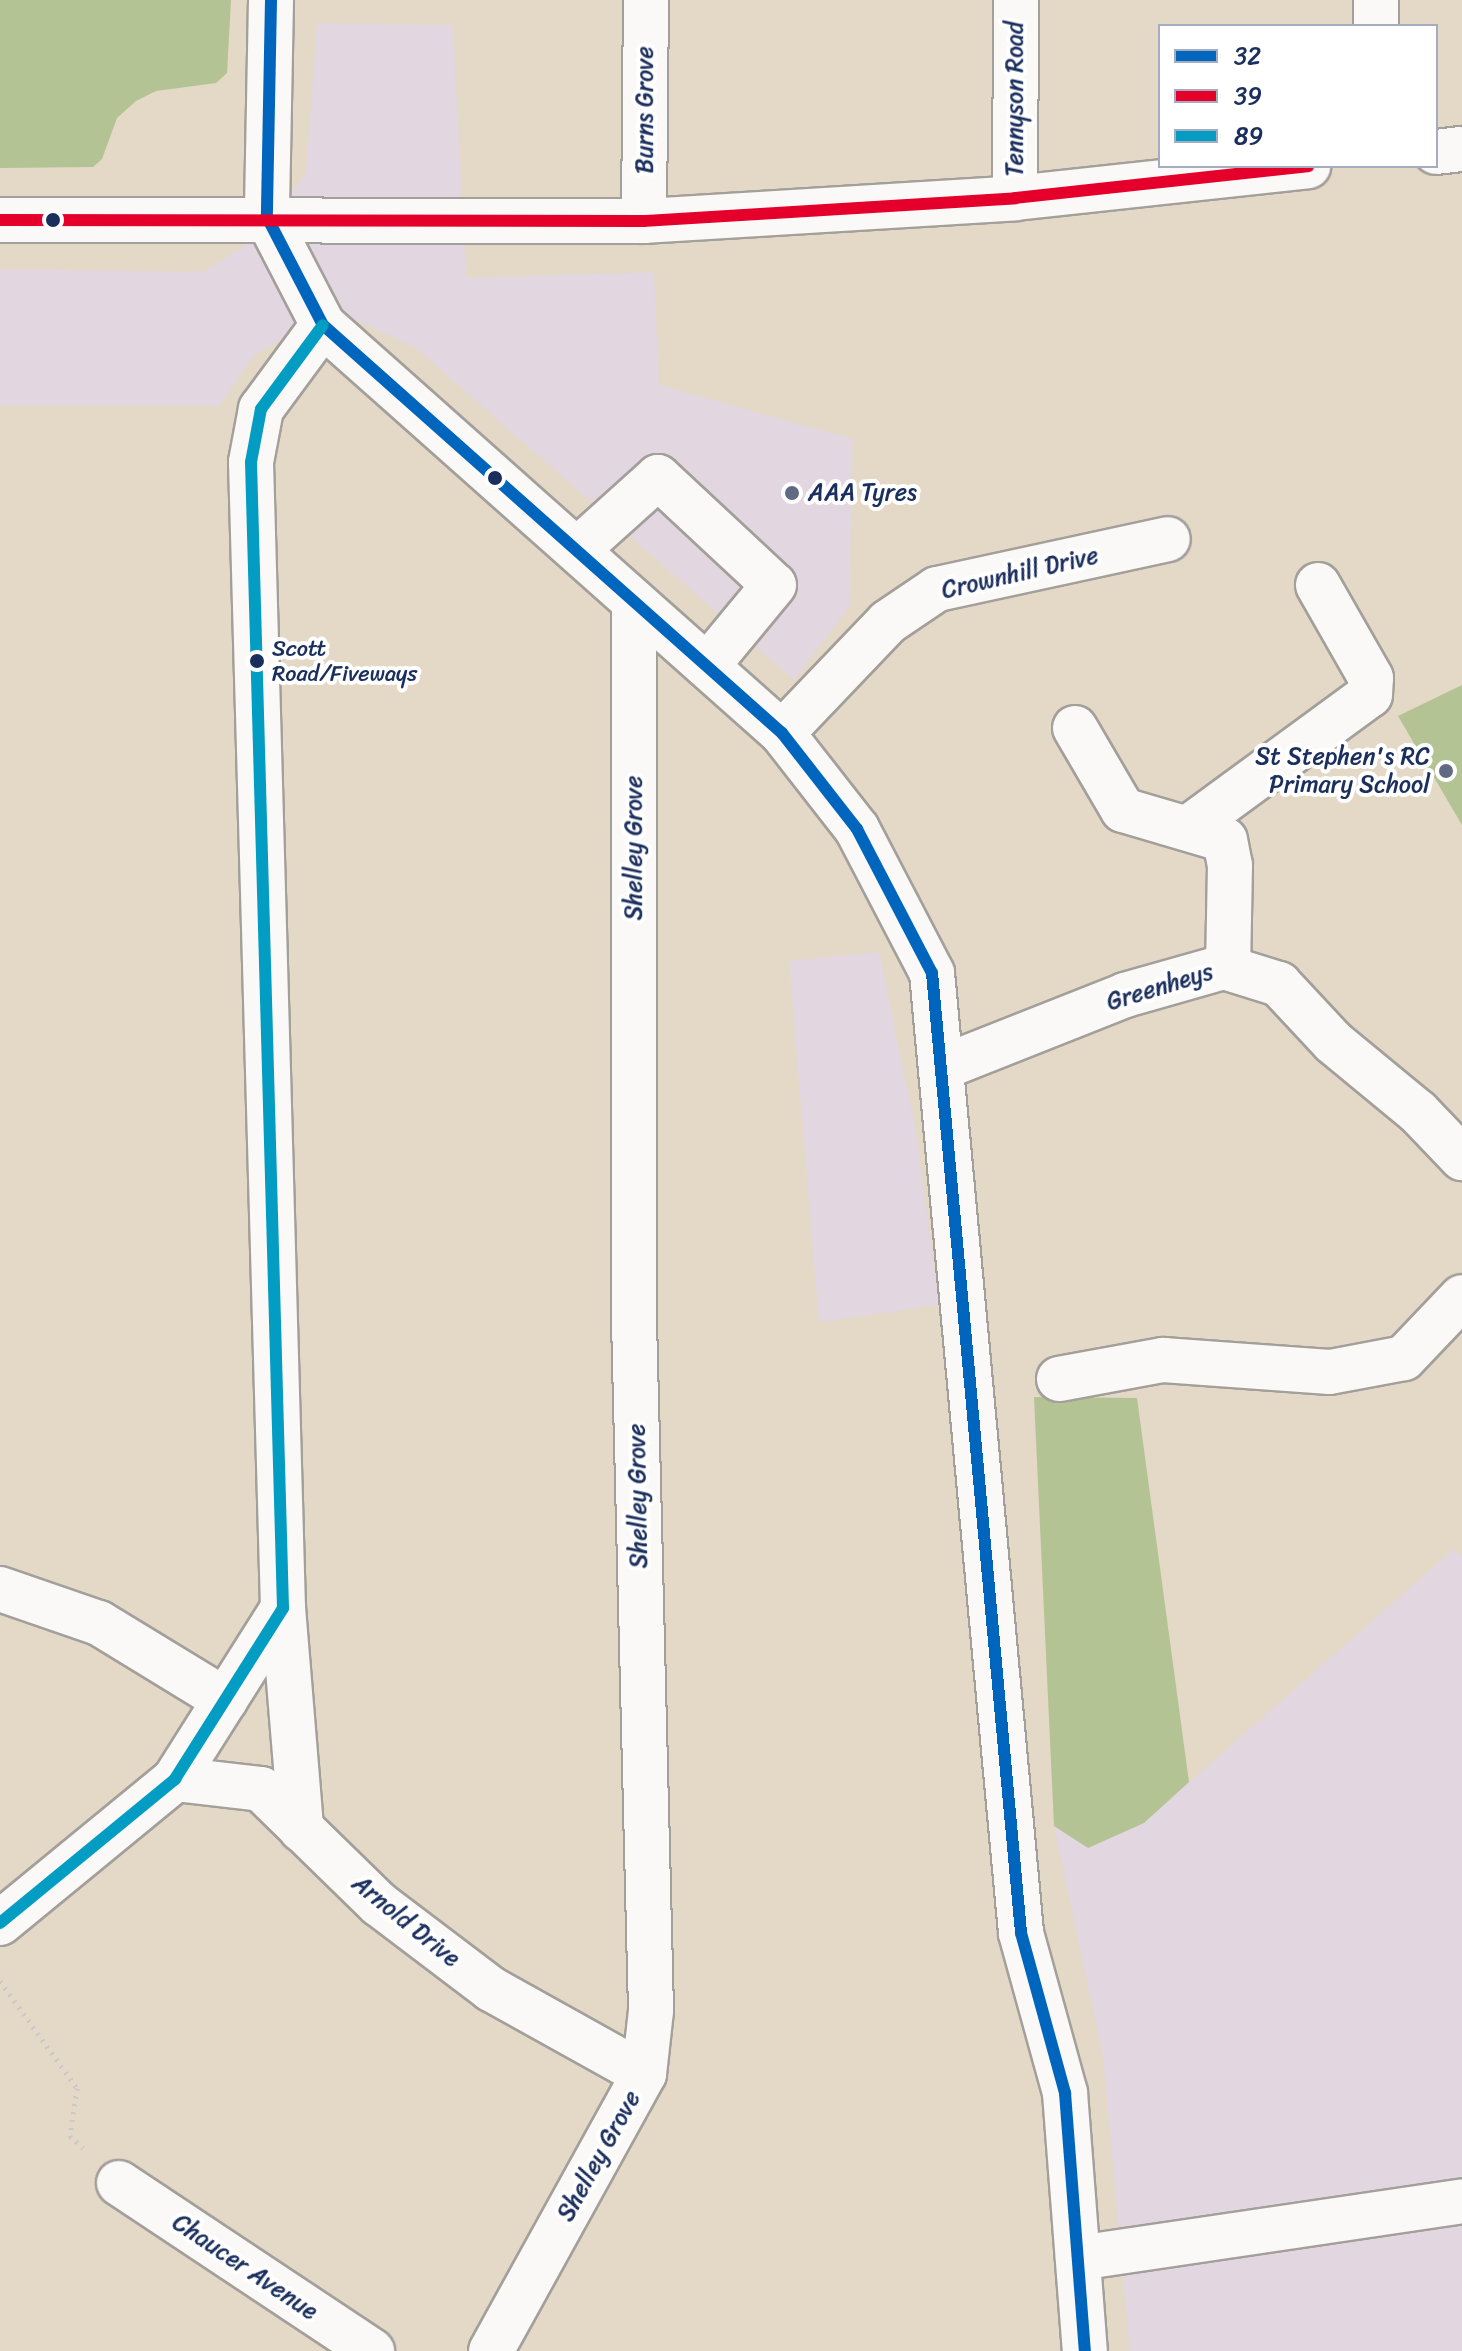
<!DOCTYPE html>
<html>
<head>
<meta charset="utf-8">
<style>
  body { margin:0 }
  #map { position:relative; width:1462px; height:2351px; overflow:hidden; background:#e4d8c7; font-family:Sriracha,sans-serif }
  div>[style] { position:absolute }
  .built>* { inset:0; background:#e2d6e0 }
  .forest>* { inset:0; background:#b4c393 }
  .path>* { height:5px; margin-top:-2.5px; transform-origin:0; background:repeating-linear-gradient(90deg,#cac9c8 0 2px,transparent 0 8px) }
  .roads { filter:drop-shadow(2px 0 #a39f9a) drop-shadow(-2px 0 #a39f9a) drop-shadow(0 2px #a39f9a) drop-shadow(0 -2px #a39f9a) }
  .minor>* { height:44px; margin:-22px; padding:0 22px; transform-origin:22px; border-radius:22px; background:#fbf9f7 }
  .bus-1>* { height:12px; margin:-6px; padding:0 6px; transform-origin:6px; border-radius:6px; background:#0065bd }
  .bus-2>* { height:12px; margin:-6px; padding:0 6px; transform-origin:6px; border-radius:6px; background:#e4002b }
  .bus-3>* { height:12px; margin:-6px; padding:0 6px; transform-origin:6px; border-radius:6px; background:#039dc3 }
  .dots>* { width:22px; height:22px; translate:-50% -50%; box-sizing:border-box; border:4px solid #fff; border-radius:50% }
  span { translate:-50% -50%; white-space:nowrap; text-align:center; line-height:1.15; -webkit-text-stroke:8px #fff; paint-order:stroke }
  .bus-label { font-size:22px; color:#1b2f5e }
  .left { translate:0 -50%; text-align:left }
  .street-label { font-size:24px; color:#1b2f5e }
  .poi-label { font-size:24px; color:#1b2f5e }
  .right { translate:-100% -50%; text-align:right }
  .legend { position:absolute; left:1158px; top:24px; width:280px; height:144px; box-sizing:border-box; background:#fff; border:2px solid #a4acbf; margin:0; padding:10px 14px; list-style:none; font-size:24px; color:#1b2f5e }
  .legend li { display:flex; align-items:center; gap:16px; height:40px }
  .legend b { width:40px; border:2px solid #a4acbf }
</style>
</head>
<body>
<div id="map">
  <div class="built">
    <i style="clip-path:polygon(317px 23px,453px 25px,466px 278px,654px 272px,659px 385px,853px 439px,849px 607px,794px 680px,417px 349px,335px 310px,254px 355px,219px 406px,0 406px,0 269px,203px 272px,263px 234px,306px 173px)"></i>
    <i style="clip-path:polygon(879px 952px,916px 1132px,939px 1305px,819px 1322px,789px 961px)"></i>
    <i style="clip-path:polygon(1454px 1549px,1462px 1557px,1462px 2351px,1130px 2351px,1103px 2057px,1054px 1826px,1088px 1848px,1143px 1823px)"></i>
  </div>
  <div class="forest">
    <i style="clip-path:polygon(0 0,231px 0,227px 73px,216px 83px,156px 91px,136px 101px,117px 118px,102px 159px,93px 167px,0 168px)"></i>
    <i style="clip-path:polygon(1462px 685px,1462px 825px,1398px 716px)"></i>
    <i style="clip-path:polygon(1034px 1397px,1137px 1398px,1189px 1782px,1144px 1823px,1088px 1848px,1054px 1826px)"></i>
  </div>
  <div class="path">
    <i style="left:0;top:1981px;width:132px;rotate:54.3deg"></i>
    <i style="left:77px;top:2088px;width:49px;rotate:98.3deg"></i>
    <i style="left:70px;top:2136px;width:23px;rotate:43deg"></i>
  </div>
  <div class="roads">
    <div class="minor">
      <i style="left:271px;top:0;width:217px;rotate:91.1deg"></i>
      <i style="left:267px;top:217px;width:122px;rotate:62.6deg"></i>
      <i style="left:323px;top:325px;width:614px;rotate:41.63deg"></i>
      <i style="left:782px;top:733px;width:122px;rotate:52deg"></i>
      <i style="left:857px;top:829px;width:162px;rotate:62.5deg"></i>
      <i style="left:932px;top:973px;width:964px;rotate:84.7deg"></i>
      <i style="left:1021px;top:1933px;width:166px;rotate:74.6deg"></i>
      <i style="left:1065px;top:2093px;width:259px;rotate:85.6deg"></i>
      <i style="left:1376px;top:26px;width:26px;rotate:-90deg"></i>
      <i style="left:1436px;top:152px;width:26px;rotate:-7deg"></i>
      <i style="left:1015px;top:198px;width:198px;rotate:-89.7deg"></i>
      <i style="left:0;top:220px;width:644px;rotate:0.09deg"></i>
      <i style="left:644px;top:221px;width:372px;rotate:-3.5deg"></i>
      <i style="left:1015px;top:198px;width:295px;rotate:-6.2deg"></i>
      <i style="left:644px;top:221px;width:221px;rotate:-89.5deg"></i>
      <i style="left:577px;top:550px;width:109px;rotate:-42deg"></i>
      <i style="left:658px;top:477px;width:158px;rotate:43deg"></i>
      <i style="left:774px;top:585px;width:105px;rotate:129.6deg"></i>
      <i style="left:1075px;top:728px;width:95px;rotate:59.7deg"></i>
      <i style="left:1123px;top:810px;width:106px;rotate:16.4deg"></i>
      <i style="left:1225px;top:840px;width:25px;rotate:79deg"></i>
      <i style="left:1230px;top:865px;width:103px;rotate:91.1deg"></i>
      <i style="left:782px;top:733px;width:153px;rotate:-46.3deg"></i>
      <i style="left:888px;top:622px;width:59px;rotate:-34deg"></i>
      <i style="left:937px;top:589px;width:236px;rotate:-12.2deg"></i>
      <i style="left:1188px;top:828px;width:225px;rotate:-36.2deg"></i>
      <i style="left:1370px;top:695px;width:17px;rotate:-87deg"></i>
      <i style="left:1371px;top:678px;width:107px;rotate:-119.7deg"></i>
      <i style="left:941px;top:1068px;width:198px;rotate:-21.6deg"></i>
      <i style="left:1125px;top:995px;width:103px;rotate:-15.8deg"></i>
      <i style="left:1224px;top:967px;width:58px;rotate:17.2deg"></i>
      <i style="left:1279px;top:984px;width:79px;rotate:47deg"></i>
      <i style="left:1333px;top:1042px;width:110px;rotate:39.5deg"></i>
      <i style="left:1418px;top:1112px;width:64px;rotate:46.3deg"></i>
      <i style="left:1059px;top:1379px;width:106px;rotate:-10.4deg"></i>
      <i style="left:1163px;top:1360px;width:167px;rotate:4.1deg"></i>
      <i style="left:1330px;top:1372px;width:75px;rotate:-10.7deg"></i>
      <i style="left:1404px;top:1358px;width:84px;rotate:-46.4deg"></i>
      <i style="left:0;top:1589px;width:105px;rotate:19deg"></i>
      <i style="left:99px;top:1623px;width:148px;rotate:31.4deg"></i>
      <i style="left:283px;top:1608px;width:222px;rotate:85.3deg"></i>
      <i style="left:175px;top:1779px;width:87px;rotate:6.6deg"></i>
      <i style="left:261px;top:1789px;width:165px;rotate:44.3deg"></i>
      <i style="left:379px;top:1904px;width:141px;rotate:37.2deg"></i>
      <i style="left:491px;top:1989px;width:175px;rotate:29.1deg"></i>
      <i style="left:0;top:1923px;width:227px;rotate:-39.4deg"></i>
      <i style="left:175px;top:1779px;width:202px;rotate:-57.7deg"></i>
      <i style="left:283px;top:1608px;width:1146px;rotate:-91.6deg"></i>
      <i style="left:251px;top:462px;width:54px;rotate:-79.3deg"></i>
      <i style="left:261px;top:409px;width:104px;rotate:-53.6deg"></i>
      <i style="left:119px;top:2183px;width:304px;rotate:33.6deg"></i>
      <i style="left:1078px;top:2258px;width:388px;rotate:-8.4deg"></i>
      <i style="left:491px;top:2351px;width:316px;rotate:-61.1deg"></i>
      <i style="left:644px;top:2074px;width:63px;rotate:-83.7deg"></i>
      <i style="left:651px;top:2011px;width:693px;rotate:-91.41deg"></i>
      <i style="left:634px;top:1318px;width:716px;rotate:-90deg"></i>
    </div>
  </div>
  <div class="bus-1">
    <i style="left:271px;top:0;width:217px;rotate:91.1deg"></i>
    <i style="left:267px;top:217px;width:122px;rotate:62.6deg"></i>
    <i style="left:323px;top:325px;width:614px;rotate:41.63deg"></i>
    <i style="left:782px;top:733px;width:122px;rotate:52deg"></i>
    <i style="left:857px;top:829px;width:162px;rotate:62.5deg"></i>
    <i style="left:932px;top:973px;width:964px;rotate:84.7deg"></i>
    <i style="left:1021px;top:1933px;width:166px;rotate:74.6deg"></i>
    <i style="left:1065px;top:2093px;width:259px;rotate:85.6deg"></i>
  </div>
  <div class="bus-2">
    <i style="left:0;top:220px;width:644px;rotate:0.09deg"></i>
    <i style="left:644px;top:221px;width:372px;rotate:-3.5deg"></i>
    <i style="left:1015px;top:198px;width:295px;rotate:-6.2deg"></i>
  </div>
  <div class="bus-3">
    <i style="left:0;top:1923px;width:227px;rotate:-39.4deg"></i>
    <i style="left:175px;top:1779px;width:202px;rotate:-57.7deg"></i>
    <i style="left:283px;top:1608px;width:1146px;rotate:-91.6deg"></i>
    <i style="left:251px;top:462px;width:54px;rotate:-79.3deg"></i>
    <i style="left:261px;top:409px;width:104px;rotate:-53.6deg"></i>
  </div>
  <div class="dots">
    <i style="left:53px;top:220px;background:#1b2f5e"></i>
    <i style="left:495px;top:478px;background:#1b2f5e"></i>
    <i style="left:792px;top:493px;background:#616a83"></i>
    <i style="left:257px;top:661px;background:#1b2f5e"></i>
    <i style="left:1446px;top:771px;background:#616a83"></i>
  </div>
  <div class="bus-label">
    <span class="left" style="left:272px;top:661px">Scott<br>Road/Fiveways</span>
  </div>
  <div class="street-label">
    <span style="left:1015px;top:99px;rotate:-90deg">Tennyson Road</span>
    <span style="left:645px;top:110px;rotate:-90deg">Burns Grove</span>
    <span style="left:1020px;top:573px;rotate:-13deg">Crownhill Drive</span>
    <span style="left:634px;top:848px;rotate:-90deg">Shelley Grove</span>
    <span style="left:1160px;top:987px;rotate:-17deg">Greenheys</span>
    <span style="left:638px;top:1496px;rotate:-91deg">Shelley Grove</span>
    <span style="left:406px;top:1921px;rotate:39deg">Arnold Drive</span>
    <span style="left:599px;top:2156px;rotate:-61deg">Shelley Grove</span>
    <span style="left:245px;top:2267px;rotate:34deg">Chaucer Avenue</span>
  </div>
  <div class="poi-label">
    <span class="left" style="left:808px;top:493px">AAA Tyres</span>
    <span class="right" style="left:1430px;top:771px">St Stephen's RC<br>Primary School</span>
  </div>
  <ul class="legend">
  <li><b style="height:10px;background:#0065bd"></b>32</li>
  <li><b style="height:10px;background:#e4002b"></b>39</li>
  <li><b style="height:10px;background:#039dc3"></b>89</li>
  </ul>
</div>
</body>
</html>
